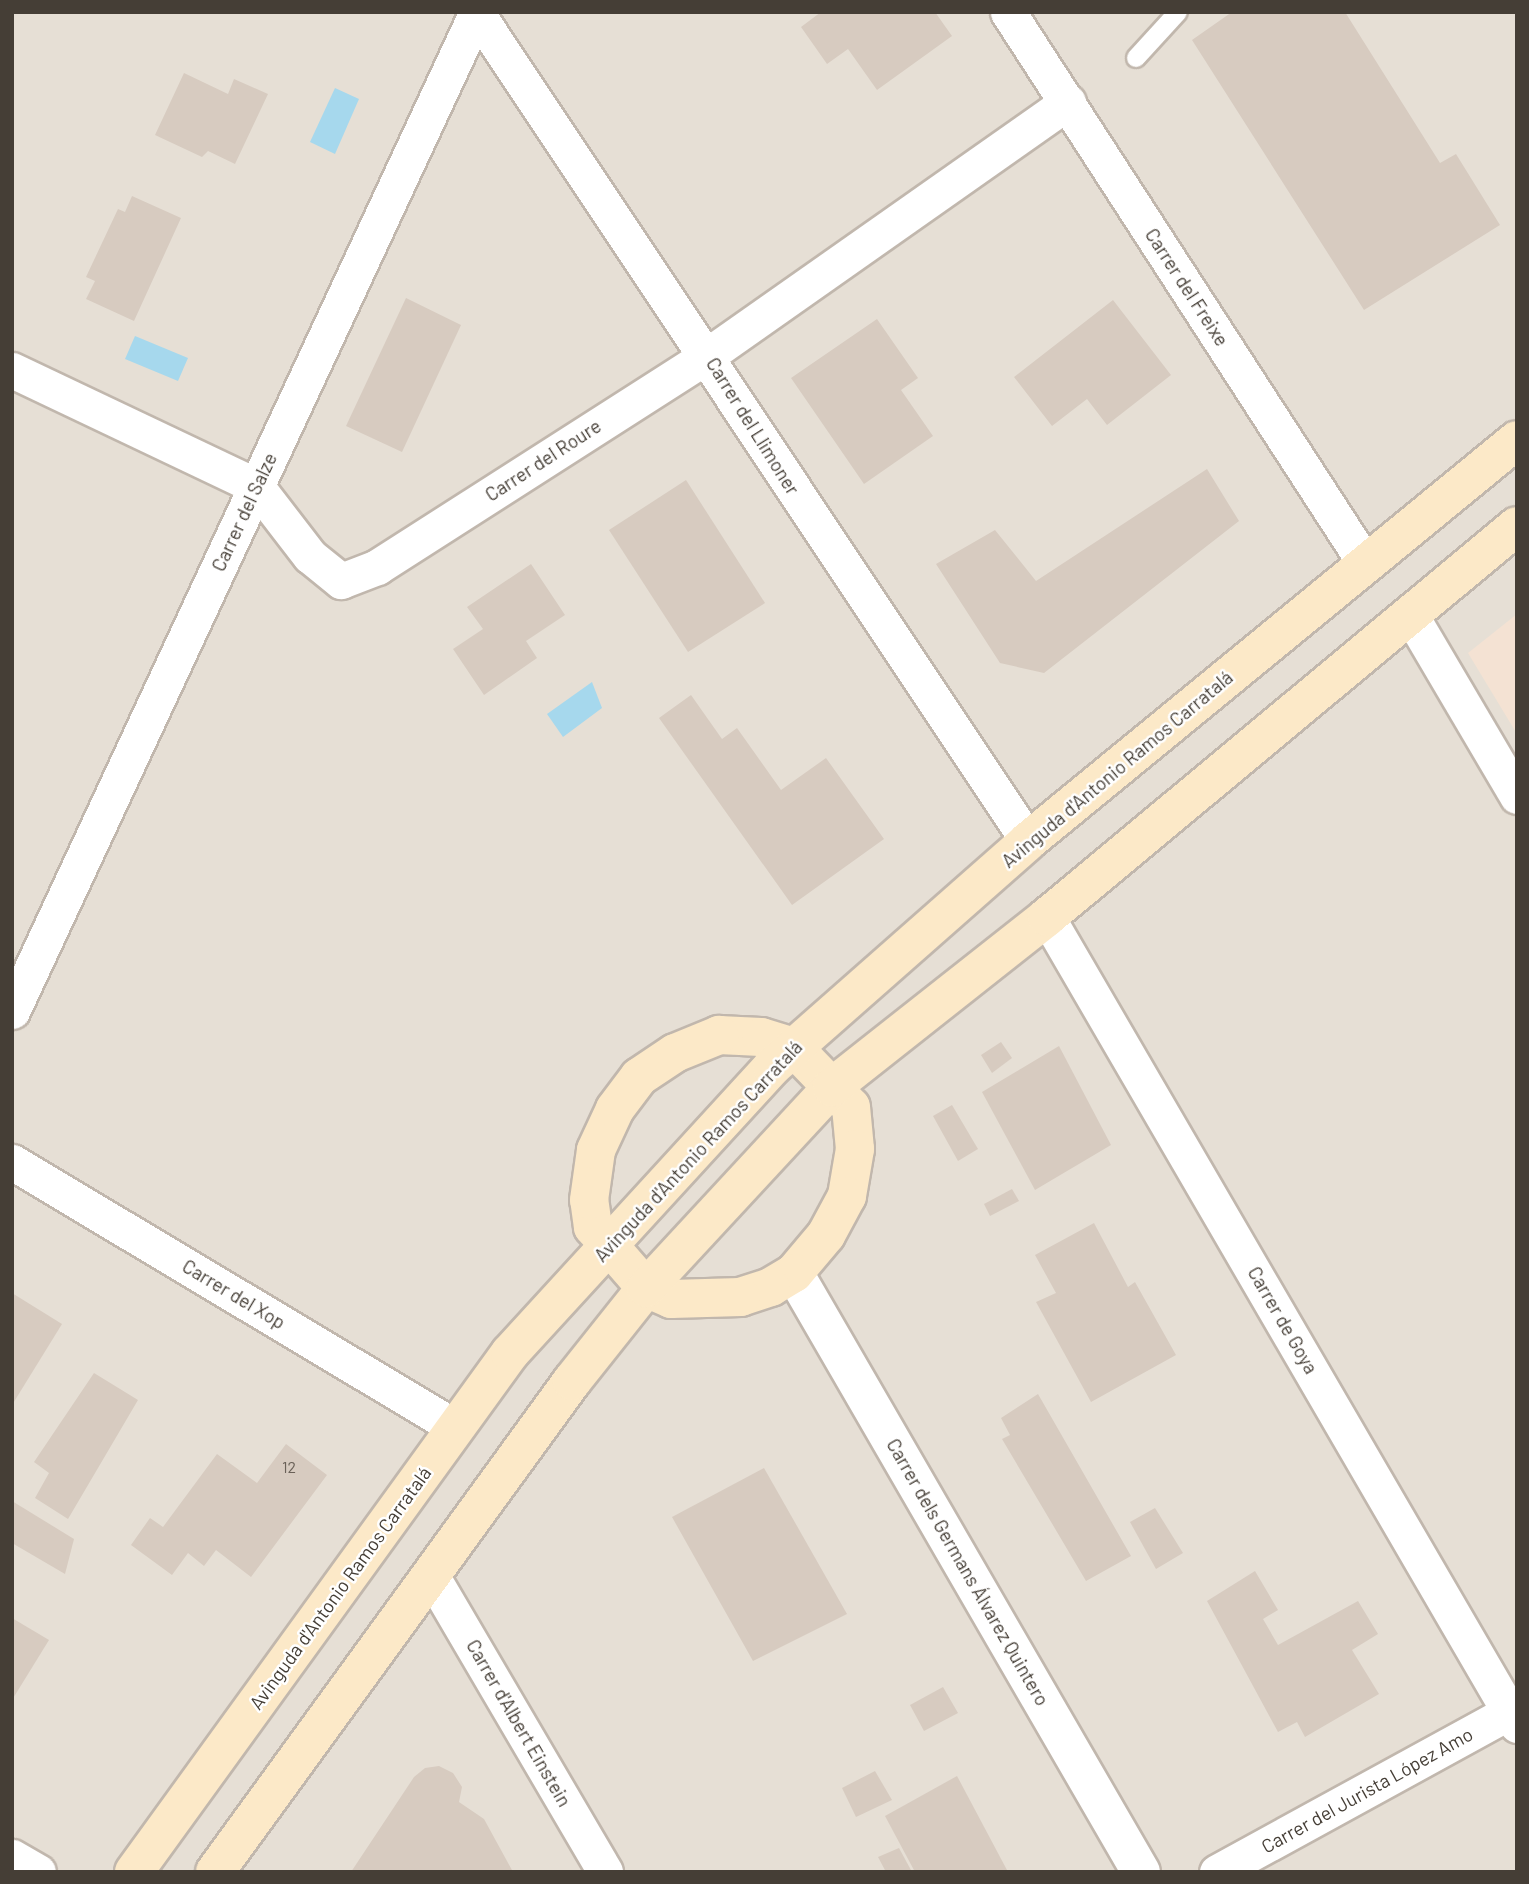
<!DOCTYPE html>
<html>
<head>
<meta charset="utf-8">
<style>
  body { margin:0 }
  #map { position:relative; width:1529px; height:1884px; overflow:hidden; background:#f3eee7; font-family:Barlow,sans-serif }
  div>[style] { position:absolute }
  .residential>* { inset:0; background:#e6dfd5 }
  .commercial>* { inset:0; background:#f4e2d3 }
  .water>* { inset:0; background:#a6d8ed }
  .building>* { inset:0; background:#d7cbc0 }
  .roads { filter:drop-shadow(2px 0 #c1b7ad) drop-shadow(-2px 0 #c1b7ad) drop-shadow(0 2px #c1b7ad) drop-shadow(0 -2px #c1b7ad) }
  .service>* { height:18px; margin:-9px; padding:0 9px; transform-origin:9px; border-radius:9px; background:#fff }
  .minor>* { height:35px; margin:-17.5px; padding:0 17.5px; transform-origin:17.5px; border-radius:17.5px; background:#fff }
  .tertiary>* { height:38px; margin:-19px; padding:0 19px; transform-origin:19px; border-radius:19px; background:#fff }
  .secondary>* { height:38px; margin:-19px; padding:0 19px; transform-origin:19px; border-radius:19px; background:#fce9c8 }
  span { translate:-50% -50%; white-space:nowrap; text-align:center; line-height:1.15; -webkit-text-stroke:5px #fff; paint-order:stroke }
  .number-label { font-size:16px; color:#6a6158 }
  .number-label span { -webkit-text-stroke-width:0 }
  .street-label { font-size:19px; color:#453e36 }
  .frame { position:absolute; inset:0; border:14px solid #453e36; pointer-events:none }
</style>
</head>
<body>
<div id="map">
  <div class="residential">
    <i style="clip-path:polygon(12px 12px,1517px 12px,1517px 1872px,12px 1872px)"></i>
  </div>
  <div class="commercial">
    <i style="clip-path:polygon(1517px 614px,1517px 734px,1468px 653px)"></i>
  </div>
  <div class="water">
    <i style="clip-path:polygon(335px 88px,359px 99px,335px 154px,310px 142px)"></i>
    <i style="clip-path:polygon(135px 336px,188px 358px,178px 381px,125px 359px)"></i>
    <i style="clip-path:polygon(592px 682px,602px 708px,563px 737px,547px 714px)"></i>
  </div>
  <div class="building">
    <i style="clip-path:polygon(821px 12px,935px 12px,952px 36px,877px 90px,848px 49px,827px 64px,801px 27px)"></i>
    <i style="clip-path:polygon(1232px 12px,1345px 12px,1440px 163px,1456px 154px,1500px 225px,1364px 310px,1192px 40px)"></i>
    <i style="clip-path:polygon(184px 73px,228px 94px,234px 79px,268px 94px,235px 164px,208px 151px,202px 157px,155px 135px)"></i>
    <i style="clip-path:polygon(132px 196px,181px 218px,134px 321px,86px 299px,95px 281px,86px 277px,118px 209px,125px 212px)"></i>
    <i style="clip-path:polygon(406px 298px,461px 325px,402px 452px,346px 426px)"></i>
    <i style="clip-path:polygon(1113px 300px,1171px 375px,1107px 425px,1087px 399px,1052px 426px,1014px 377px)"></i>
    <i style="clip-path:polygon(877px 319px,918px 378px,901px 390px,933px 436px,864px 484px,791px 378px)"></i>
    <i style="clip-path:polygon(1207px 469px,1239px 521px,1044px 673px,1000px 663px,936px 564px,995px 530px,1036px 581px)"></i>
    <i style="clip-path:polygon(686px 480px,765px 603px,688px 652px,609px 530px)"></i>
    <i style="clip-path:polygon(531px 564px,565px 615px,526px 641px,537px 658px,484px 695px,453px 649px,483px 629px,467px 607px)"></i>
    <i style="clip-path:polygon(691px 695px,722px 739px,737px 728px,781px 790px,826px 758px,884px 839px,792px 905px,659px 718px)"></i>
    <i style="clip-path:polygon(1001px 1042px,1012px 1058px,992px 1073px,981px 1055px)"></i>
    <i style="clip-path:polygon(1059px 1046px,1111px 1145px,1035px 1190px,982px 1092px)"></i>
    <i style="clip-path:polygon(952px 1105px,978px 1149px,958px 1161px,933px 1116px)"></i>
    <i style="clip-path:polygon(1012px 1189px,1019px 1201px,990px 1216px,984px 1204px)"></i>
    <i style="clip-path:polygon(1094px 1223px,1128px 1287px,1135px 1282px,1176px 1355px,1091px 1402px,1036px 1302px,1056px 1293px,1035px 1255px)"></i>
    <i style="clip-path:polygon(12px 1293px,62px 1324px,12px 1405px)"></i>
    <i style="clip-path:polygon(94px 1373px,138px 1400px,68px 1519px,35px 1498px,49px 1473px,34px 1462px)"></i>
    <i style="clip-path:polygon(1038px 1394px,1131px 1556px,1086px 1581px,1002px 1439px,1010px 1435px,1001px 1418px)"></i>
    <i style="clip-path:polygon(286px 1444px,327px 1475px,251px 1577px,216px 1550px,204px 1566px,188px 1553px,172px 1575px,131px 1545px,150px 1518px,163px 1527px,217px 1454px,257px 1483px)"></i>
    <i style="clip-path:polygon(764px 1468px,847px 1614px,753px 1661px,672px 1517px)"></i>
    <i style="clip-path:polygon(12px 1501px,74px 1539px,65px 1574px,12px 1543px)"></i>
    <i style="clip-path:polygon(1155px 1508px,1183px 1553px,1156px 1569px,1130px 1522px)"></i>
    <i style="clip-path:polygon(1255px 1571px,1278px 1610px,1263px 1619px,1278px 1645px,1358px 1601px,1378px 1634px,1352px 1650px,1379px 1694px,1305px 1737px,1297px 1722px,1278px 1732px,1207px 1601px)"></i>
    <i style="clip-path:polygon(12px 1618px,49px 1640px,12px 1700px)"></i>
    <i style="clip-path:polygon(943px 1687px,958px 1713px,924px 1731px,910px 1705px)"></i>
    <i style="clip-path:polygon(439px 1766px,453px 1773px,462px 1787px,459px 1802px,484px 1819px,513px 1872px,351px 1872px,414px 1777px,425px 1768px)"></i>
    <i style="clip-path:polygon(875px 1771px,892px 1800px,856px 1817px,842px 1788px)"></i>
    <i style="clip-path:polygon(957px 1776px,1008px 1872px,915px 1872px,885px 1816px)"></i>
    <i style="clip-path:polygon(899px 1848px,912px 1872px,886px 1872px,878px 1857px)"></i>
  </div>
  <div class="roads">
    <div class="service">
      <i style="left:1136px;top:58px;width:62px;rotate:-47.6deg"></i>
    </div>
    <div class="minor">
      <i style="left:476px;top:12px;width:996px;rotate:56.34deg"></i>
      <i style="left:1008px;top:12px;width:657px;rotate:57.06deg"></i>
      <i style="left:12px;top:370px;width:270px;rotate:25.4deg"></i>
      <i style="left:256px;top:486px;width:88px;rotate:52.4deg"></i>
      <i style="left:310px;top:556px;width:40px;rotate:39deg"></i>
      <i style="left:341px;top:581px;width:39px;rotate:-21deg"></i>
      <i style="left:377px;top:567px;width:393px;rotate:-32.6deg"></i>
      <i style="left:708px;top:355px;width:440px;rotate:-35.1deg"></i>
      <i style="left:1411px;top:616px;width:209px;rotate:59.5deg"></i>
      <i style="left:1047px;top:917px;width:935px;rotate:59.81deg"></i>
      <i style="left:12px;top:1011px;width:1102px;rotate:-65.04deg"></i>
      <i style="left:12px;top:1162px;width:516px;rotate:30.89deg"></i>
      <i style="left:431px;top:1575px;width:344px;rotate:59.6deg"></i>
      <i style="left:12px;top:1857px;width:30px;rotate:30deg"></i>
      <i style="left:1217px;top:1872px;width:342px;rotate:-28.7deg"></i>
    </div>
    <div class="tertiary">
      <i style="left:794px;top:1273px;width:692px;rotate:59.92deg"></i>
    </div>
    <div class="secondary">
      <i style="left:719px;top:1035px;width:42px;rotate:2.7deg"></i>
      <i style="left:761px;top:1037px;width:34px;rotate:17deg"></i>
      <i style="left:793px;top:1047px;width:83px;rotate:46deg"></i>
      <i style="left:851px;top:1107px;width:42px;rotate:84.6deg"></i>
      <i style="left:855px;top:1149px;width:48px;rotate:99.7deg"></i>
      <i style="left:847px;top:1196px;width:44px;rotate:118.3deg"></i>
      <i style="left:826px;top:1235px;width:50px;rotate:130.1deg"></i>
      <i style="left:794px;top:1273px;width:27px;rotate:149deg"></i>
      <i style="left:771px;top:1287px;width:32px;rotate:162deg"></i>
      <i style="left:741px;top:1297px;width:70px;rotate:178.4deg"></i>
      <i style="left:671px;top:1299px;width:27px;rotate:-156deg"></i>
      <i style="left:646px;top:1288px;width:81px;rotate:-131deg"></i>
      <i style="left:593px;top:1227px;width:27px;rotate:-98deg"></i>
      <i style="left:589px;top:1200px;width:50px;rotate:-82deg"></i>
      <i style="left:596px;top:1150px;width:45px;rotate:-65.1deg"></i>
      <i style="left:615px;top:1109px;width:40px;rotate:-53deg"></i>
      <i style="left:639px;top:1077px;width:43px;rotate:-33.7deg"></i>
      <i style="left:675px;top:1053px;width:48px;rotate:-22.2deg"></i>
      <i style="left:134px;top:1872px;width:641px;rotate:-54.08deg"></i>
      <i style="left:510px;top:1353px;width:388px;rotate:-47.5deg"></i>
      <i style="left:772px;top:1067px;width:341px;rotate:-41.4deg"></i>
      <i style="left:1028px;top:841px;width:632px;rotate:-39.35deg"></i>
      <i style="left:215px;top:1872px;width:607px;rotate:-53.98deg"></i>
      <i style="left:572px;top:1381px;width:119px;rotate:-51.5deg"></i>
      <i style="left:646px;top:1288px;width:274px;rotate:-47.2deg"></i>
      <i style="left:832px;top:1087px;width:274px;rotate:-38.3deg"></i>
      <i style="left:1047px;top:917px;width:611px;rotate:-39.76deg"></i>
    </div>
  </div>
  <div class="number-label">
    <span style="left:289px;top:1467px">12</span>
  </div>
  <div class="street-label">
    <span style="left:1187px;top:287px;rotate:57deg">Carrer del Freixe</span>
    <span style="left:753px;top:426px;rotate:58deg">Carrer del Llimoner</span>
    <span style="left:543px;top:460px;rotate:-33deg">Carrer del Roure</span>
    <span style="left:244px;top:512px;rotate:-65deg">Carrer del Salze</span>
    <span style="left:1117px;top:769px;rotate:-40deg">Avinguda d'Antonio Ramos Carratalá</span>
    <span style="left:698px;top:1151px;rotate:-47deg">Avinguda d'Antonio Ramos Carratalá</span>
    <span style="left:234px;top:1294px;rotate:31deg">Carrer del Xop</span>
    <span style="left:1283px;top:1320px;rotate:60deg">Carrer de Goya</span>
    <span style="left:968px;top:1572px;rotate:60deg">Carrer dels Germans Álvarez Quintero</span>
    <span style="left:340px;top:1588px;rotate:-54deg">Avinguda d'Antonio Ramos Carratalá</span>
    <span style="left:519px;top:1723px;rotate:60deg">Carrer d'Albert Einstein</span>
    <span style="left:1367px;top:1790px;rotate:-29deg">Carrer del Jurista López Amo</span>
  </div>
  <div class="frame"></div>
</div>
</body>
</html>
